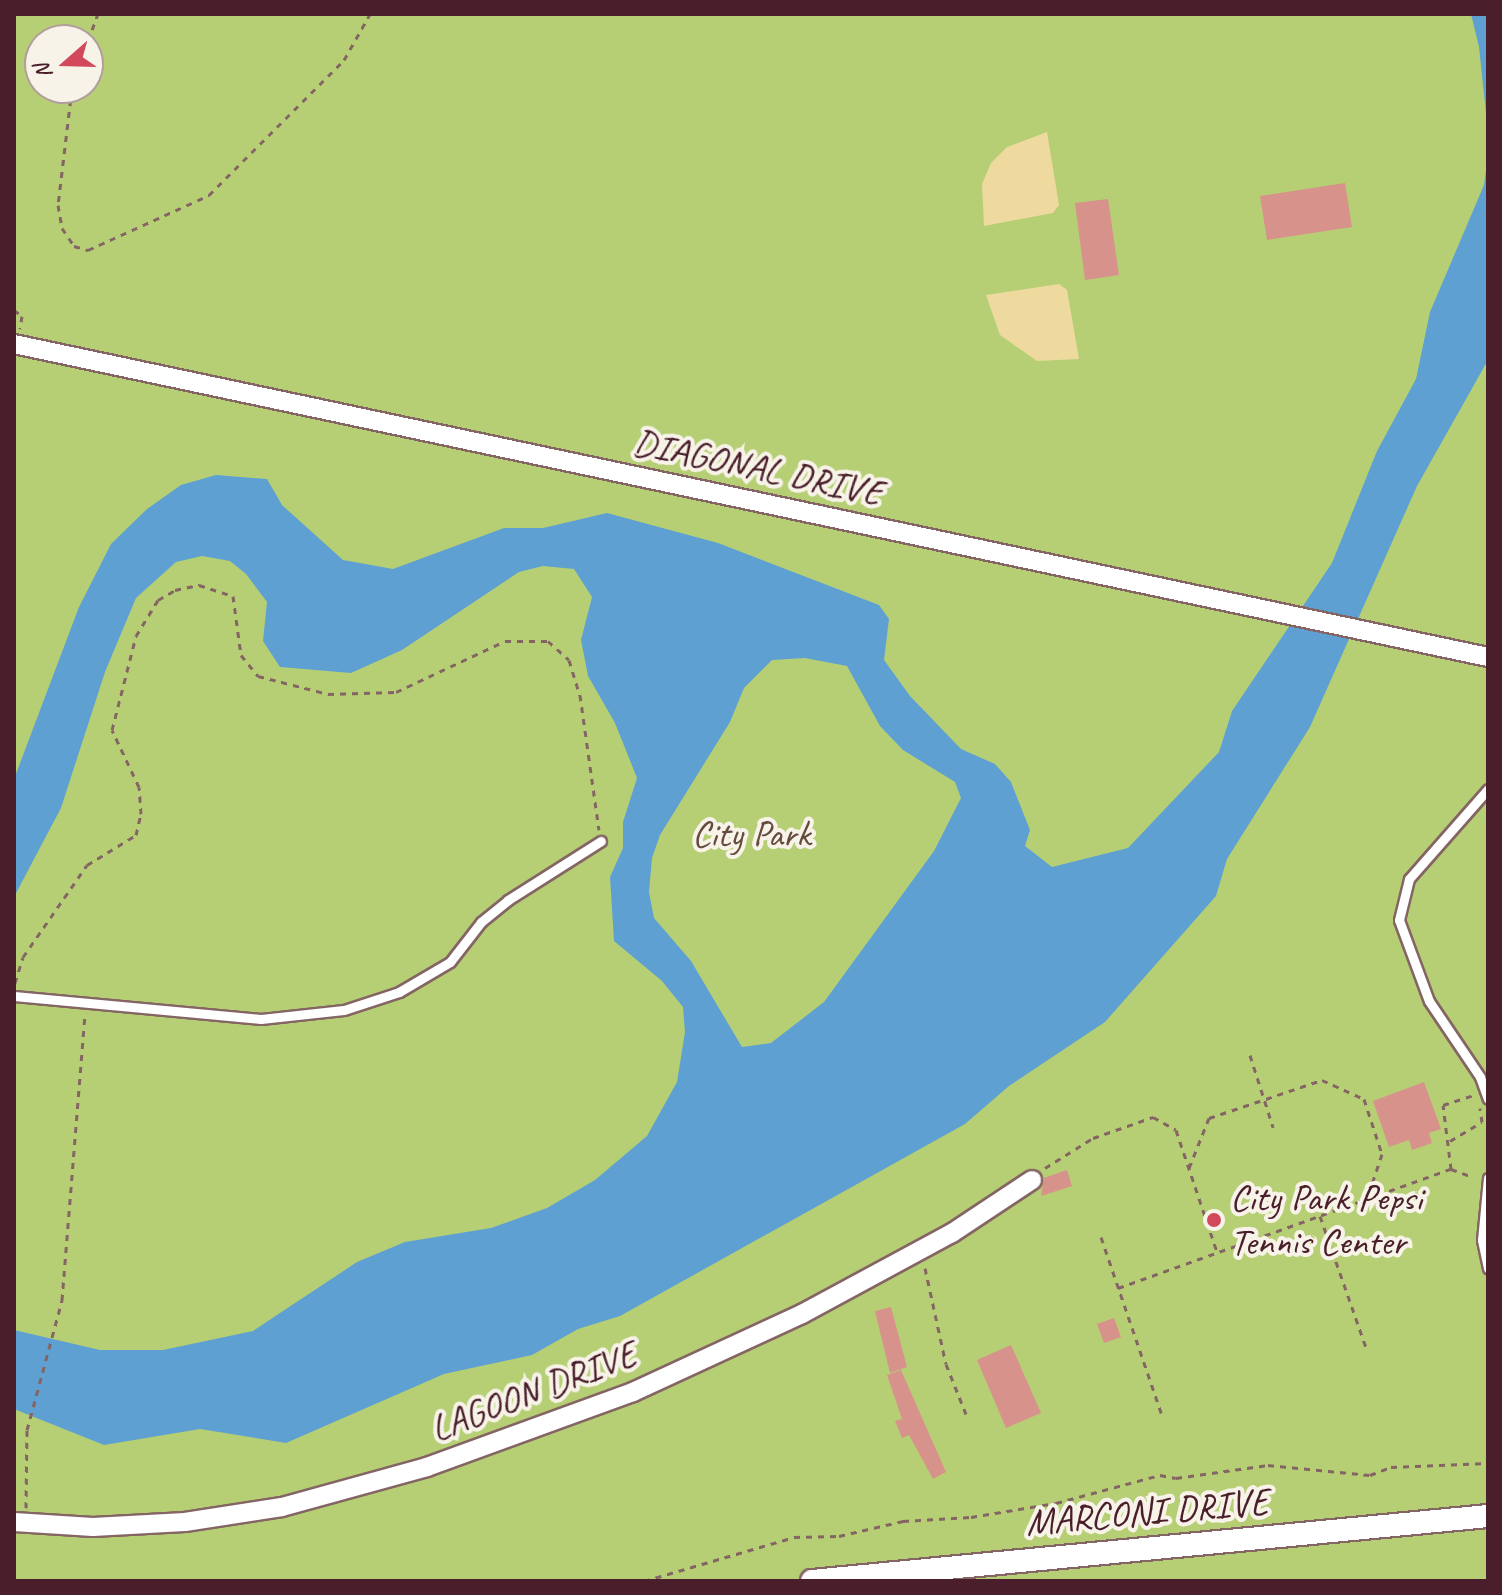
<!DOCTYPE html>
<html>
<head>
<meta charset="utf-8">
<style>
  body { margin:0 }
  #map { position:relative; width:1502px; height:1595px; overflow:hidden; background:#efe7cd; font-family:Caveat,sans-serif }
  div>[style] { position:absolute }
  .green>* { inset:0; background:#b6cf74 }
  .sand>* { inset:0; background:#eeda9e }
  .water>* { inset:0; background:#5ea0d2 }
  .building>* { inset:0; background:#d8928c }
  .path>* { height:3px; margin-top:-1.5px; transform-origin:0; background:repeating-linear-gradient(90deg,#846564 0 6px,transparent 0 12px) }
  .roads { filter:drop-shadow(2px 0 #846564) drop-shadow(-2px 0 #846564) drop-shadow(0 2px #846564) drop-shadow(0 -2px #846564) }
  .service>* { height:9px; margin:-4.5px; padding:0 4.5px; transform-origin:4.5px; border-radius:4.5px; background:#fff }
  .minor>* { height:18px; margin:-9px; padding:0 9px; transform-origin:9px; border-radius:9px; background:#fff }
  .tertiary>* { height:22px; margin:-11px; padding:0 11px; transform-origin:11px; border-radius:11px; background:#fff }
  .dots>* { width:22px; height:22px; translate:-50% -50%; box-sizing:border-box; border:4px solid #f7f3e8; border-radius:50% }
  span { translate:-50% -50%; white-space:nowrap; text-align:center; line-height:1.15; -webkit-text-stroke:8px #f7f3e8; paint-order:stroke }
  .street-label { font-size:38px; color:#4a1f2b }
  .park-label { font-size:38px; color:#654b3d }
  .poi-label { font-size:38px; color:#4a1f2b }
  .left { translate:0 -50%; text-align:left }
  .frame { position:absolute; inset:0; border:16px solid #4a1f2b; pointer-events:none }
  .north { position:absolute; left:24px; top:24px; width:80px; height:80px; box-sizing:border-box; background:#f7f3e8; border:2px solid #b29e9c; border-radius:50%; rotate:250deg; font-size:22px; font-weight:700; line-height:32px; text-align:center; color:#4a1f2b }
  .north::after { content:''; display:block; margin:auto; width:28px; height:36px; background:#d1495b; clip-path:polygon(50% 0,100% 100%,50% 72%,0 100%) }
</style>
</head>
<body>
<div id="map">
  <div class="green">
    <i style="clip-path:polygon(evenodd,14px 14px,1488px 14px,1488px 1581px,14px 1581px,14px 14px,40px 40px,88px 40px,88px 88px,40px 88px,40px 40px)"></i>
  </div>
  <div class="sand">
    <i style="clip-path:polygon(1047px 132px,1059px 205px,1053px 213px,984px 226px,982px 184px,991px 163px,1007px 147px)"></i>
    <i style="clip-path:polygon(1059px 284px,1067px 290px,1079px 359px,1037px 361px,1000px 335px,986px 295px)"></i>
  </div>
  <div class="water">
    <i style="clip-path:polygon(1471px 14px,1488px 14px,1488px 132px,1479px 47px)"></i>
    <i style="clip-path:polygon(evenodd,1488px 154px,1488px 360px,1417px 486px,1310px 727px,1227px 859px,1216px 896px,1105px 1022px,1009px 1086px,965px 1124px,620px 1316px,578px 1329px,532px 1355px,444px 1374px,286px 1443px,200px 1429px,104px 1445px,14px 1409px,14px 1330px,100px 1350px,163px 1350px,253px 1331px,357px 1262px,405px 1242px,491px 1228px,547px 1208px,595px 1180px,647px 1136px,677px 1082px,685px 1032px,683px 1007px,662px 981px,614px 941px,610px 877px,623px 848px,623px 822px,637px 778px,615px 723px,588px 676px,581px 640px,592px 597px,574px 569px,543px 566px,519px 572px,402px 650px,351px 673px,280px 667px,263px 641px,267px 602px,246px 574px,230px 561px,202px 556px,176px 562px,136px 598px,105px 672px,61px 808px,14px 897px,14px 779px,79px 607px,111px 544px,147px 509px,181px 485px,216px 475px,267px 479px,282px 505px,343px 560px,393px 569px,504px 528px,543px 528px,607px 513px,718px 543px,879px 605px,889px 619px,884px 660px,910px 696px,961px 749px,995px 764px,1011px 782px,1030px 830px,1025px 846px,1052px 867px,1128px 848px,1219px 752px,1232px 711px,1332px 563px,1377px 451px,1416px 379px,1430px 312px,1484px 185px,1488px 154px,805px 658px,847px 666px,880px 726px,903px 750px,955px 782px,961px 798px,934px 851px,824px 1002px,771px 1043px,742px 1047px,691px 961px,654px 918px,649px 892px,652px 858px,660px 835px,730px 722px,744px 688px,772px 660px,805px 658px)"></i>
  </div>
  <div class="building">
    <i style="clip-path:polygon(1345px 183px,1352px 227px,1267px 240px,1260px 196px)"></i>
    <i style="clip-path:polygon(1108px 199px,1119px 275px,1085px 280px,1075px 203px)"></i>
    <i style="clip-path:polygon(1424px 1082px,1441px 1129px,1429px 1133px,1432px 1143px,1412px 1150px,1409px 1140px,1389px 1147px,1373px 1101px)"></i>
    <i style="clip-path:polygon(1067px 1170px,1072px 1186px,1041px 1196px,1044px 1178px)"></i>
    <i style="clip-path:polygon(891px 1307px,907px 1367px,890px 1373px,875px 1311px)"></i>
    <i style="clip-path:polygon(1114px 1318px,1121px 1337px,1104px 1343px,1097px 1324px)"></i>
    <i style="clip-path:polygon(1011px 1345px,1041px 1413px,1006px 1428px,977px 1360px)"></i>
    <i style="clip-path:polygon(901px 1370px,946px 1472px,933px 1479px,909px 1435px,902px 1438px,895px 1421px,902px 1419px,887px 1375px)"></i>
  </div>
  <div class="path">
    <i style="left:88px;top:41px;width:29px;rotate:-70deg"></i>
    <i style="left:72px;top:88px;width:118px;rotate:96.8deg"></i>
    <i style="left:58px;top:205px;width:23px;rotate:80deg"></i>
    <i style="left:62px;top:228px;width:22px;rotate:56deg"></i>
    <i style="left:74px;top:246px;width:15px;rotate:16deg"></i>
    <i style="left:88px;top:250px;width:133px;rotate:-24.4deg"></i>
    <i style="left:209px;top:195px;width:191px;rotate:-45deg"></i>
    <i style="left:344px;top:60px;width:53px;rotate:-60.5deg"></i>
    <i style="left:14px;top:310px;width:10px;rotate:37deg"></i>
    <i style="left:22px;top:316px;width:13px;rotate:99deg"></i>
    <i style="left:15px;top:983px;width:27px;rotate:-73deg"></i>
    <i style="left:23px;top:957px;width:112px;rotate:-55.2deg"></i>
    <i style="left:87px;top:865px;width:57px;rotate:-31.5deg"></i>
    <i style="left:136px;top:835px;width:22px;rotate:-77deg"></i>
    <i style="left:141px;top:814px;width:27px;rotate:-94deg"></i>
    <i style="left:139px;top:787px;width:63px;rotate:-115.3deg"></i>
    <i style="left:112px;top:730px;width:97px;rotate:-75.7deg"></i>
    <i style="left:136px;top:636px;width:42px;rotate:-58.6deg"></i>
    <i style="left:158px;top:600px;width:20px;rotate:-30deg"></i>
    <i style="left:175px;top:590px;width:25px;rotate:-12deg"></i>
    <i style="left:199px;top:585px;width:36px;rotate:18deg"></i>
    <i style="left:233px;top:596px;width:60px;rotate:82.3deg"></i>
    <i style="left:241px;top:655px;width:27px;rotate:51deg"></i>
    <i style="left:258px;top:676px;width:72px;rotate:14.4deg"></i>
    <i style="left:328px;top:694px;width:68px;rotate:-1.7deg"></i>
    <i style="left:396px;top:692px;width:120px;rotate:-25.1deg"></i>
    <i style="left:505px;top:641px;width:43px"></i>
    <i style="left:548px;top:641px;width:28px;rotate:42deg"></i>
    <i style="left:569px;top:660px;width:37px;rotate:73deg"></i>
    <i style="left:580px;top:695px;width:136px;rotate:82deg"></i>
    <i style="left:1250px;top:1055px;width:76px;rotate:72.3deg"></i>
    <i style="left:1450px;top:1141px;width:37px;rotate:-31deg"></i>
    <i style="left:1482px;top:1122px;width:14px;rotate:-98deg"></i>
    <i style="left:1045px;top:1168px;width:57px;rotate:-32deg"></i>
    <i style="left:1093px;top:1138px;width:64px;rotate:-19.3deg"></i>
    <i style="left:1153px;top:1117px;width:26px;rotate:29deg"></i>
    <i style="left:1176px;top:1130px;width:129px;rotate:71.4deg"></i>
    <i style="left:1189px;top:1168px;width:54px;rotate:-68.2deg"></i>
    <i style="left:1209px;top:1118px;width:119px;rotate:-18.6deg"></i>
    <i style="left:1322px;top:1080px;width:46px;rotate:24.3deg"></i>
    <i style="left:1364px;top:1099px;width:58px;rotate:71.9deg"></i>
    <i style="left:1382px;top:1154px;width:47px;rotate:108.4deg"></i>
    <i style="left:1451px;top:1169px;width:64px;rotate:-97.1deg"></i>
    <i style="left:1443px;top:1105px;width:32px;rotate:-18deg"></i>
    <i style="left:1320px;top:1216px;width:142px;rotate:70.7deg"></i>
    <i style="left:1101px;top:1237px;width:191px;rotate:71.1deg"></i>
    <i style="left:925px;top:1268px;width:98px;rotate:77.7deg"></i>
    <i style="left:946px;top:1364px;width:54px;rotate:68.2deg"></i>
    <i style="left:1118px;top:1288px;width:354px;rotate:-19.7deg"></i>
    <i style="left:1451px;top:1169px;width:23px;rotate:20deg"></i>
    <i style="left:26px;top:1508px;width:78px;rotate:-89.3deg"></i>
    <i style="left:27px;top:1430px;width:135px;rotate:-74.9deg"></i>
    <i style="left:62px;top:1300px;width:288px;rotate:-85.4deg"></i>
    <i style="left:644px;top:1581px;width:156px;rotate:-16.3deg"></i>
    <i style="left:794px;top:1537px;width:45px;rotate:-1.3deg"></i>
    <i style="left:839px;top:1536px;width:66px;rotate:-13.2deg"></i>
    <i style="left:903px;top:1521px;width:68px;rotate:-3.4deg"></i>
    <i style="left:971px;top:1517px;width:86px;rotate:-9.4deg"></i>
    <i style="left:1056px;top:1503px;width:108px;rotate:-15.1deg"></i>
    <i style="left:1160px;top:1475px;width:16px;rotate:11deg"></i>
    <i style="left:1176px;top:1478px;width:93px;rotate:-8deg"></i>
    <i style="left:1268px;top:1465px;width:102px;rotate:5.6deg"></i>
    <i style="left:1370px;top:1475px;width:22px;rotate:-21deg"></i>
    <i style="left:1391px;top:1467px;width:97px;rotate:-2.4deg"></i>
  </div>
  <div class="roads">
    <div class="service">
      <i style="left:1488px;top:789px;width:120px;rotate:131.3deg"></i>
      <i style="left:1409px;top:879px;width:42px;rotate:103.7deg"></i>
      <i style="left:1399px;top:920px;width:86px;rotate:69.7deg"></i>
      <i style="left:1429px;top:1001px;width:92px;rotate:56.1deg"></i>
      <i style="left:1480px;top:1077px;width:23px;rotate:70deg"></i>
      <i style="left:14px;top:996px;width:248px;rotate:5.3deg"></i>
      <i style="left:261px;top:1019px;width:83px;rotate:-6.2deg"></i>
      <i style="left:344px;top:1010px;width:58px;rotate:-18.1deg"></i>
      <i style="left:399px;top:992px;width:59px;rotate:-30.5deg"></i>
      <i style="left:450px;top:962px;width:51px;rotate:-52.2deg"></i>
      <i style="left:481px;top:922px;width:35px;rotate:-39deg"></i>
      <i style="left:508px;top:900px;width:110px;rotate:-32.4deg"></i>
      <i style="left:1488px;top:1178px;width:62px;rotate:95.5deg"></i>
      <i style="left:1482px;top:1240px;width:29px;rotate:78deg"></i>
    </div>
    <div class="minor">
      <i style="left:14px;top:344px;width:1507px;rotate:11.99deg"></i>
      <i style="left:14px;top:1522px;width:79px;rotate:3.6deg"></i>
      <i style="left:93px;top:1527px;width:92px;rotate:-3.1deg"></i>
      <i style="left:185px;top:1522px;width:98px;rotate:-8.8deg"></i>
      <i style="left:282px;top:1507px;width:150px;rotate:-15.4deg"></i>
      <i style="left:427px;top:1467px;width:219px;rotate:-20deg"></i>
      <i style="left:633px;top:1392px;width:186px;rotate:-24.8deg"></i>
      <i style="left:802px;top:1314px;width:170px;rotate:-28.4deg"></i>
      <i style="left:952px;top:1233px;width:96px;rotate:-33.5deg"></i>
    </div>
    <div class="tertiary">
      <i style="left:812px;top:1581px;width:679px;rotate:-5.49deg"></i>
    </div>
  </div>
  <div class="dots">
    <i style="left:1214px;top:1220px;background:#d1495b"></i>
  </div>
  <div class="street-label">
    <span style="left:758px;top:467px;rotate:12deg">DIAGONAL DRIVE</span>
    <span style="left:533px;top:1391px;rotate:-21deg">LAGOON DRIVE</span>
    <span style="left:1147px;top:1512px;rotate:-5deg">MARCONI DRIVE</span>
  </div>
  <div class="park-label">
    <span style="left:751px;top:834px">City Park</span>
  </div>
  <div class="poi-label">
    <span class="left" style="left:1230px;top:1220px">City Park Pepsi<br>Tennis Center</span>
  </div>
  <div class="frame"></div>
  <div class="north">N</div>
</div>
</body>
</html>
